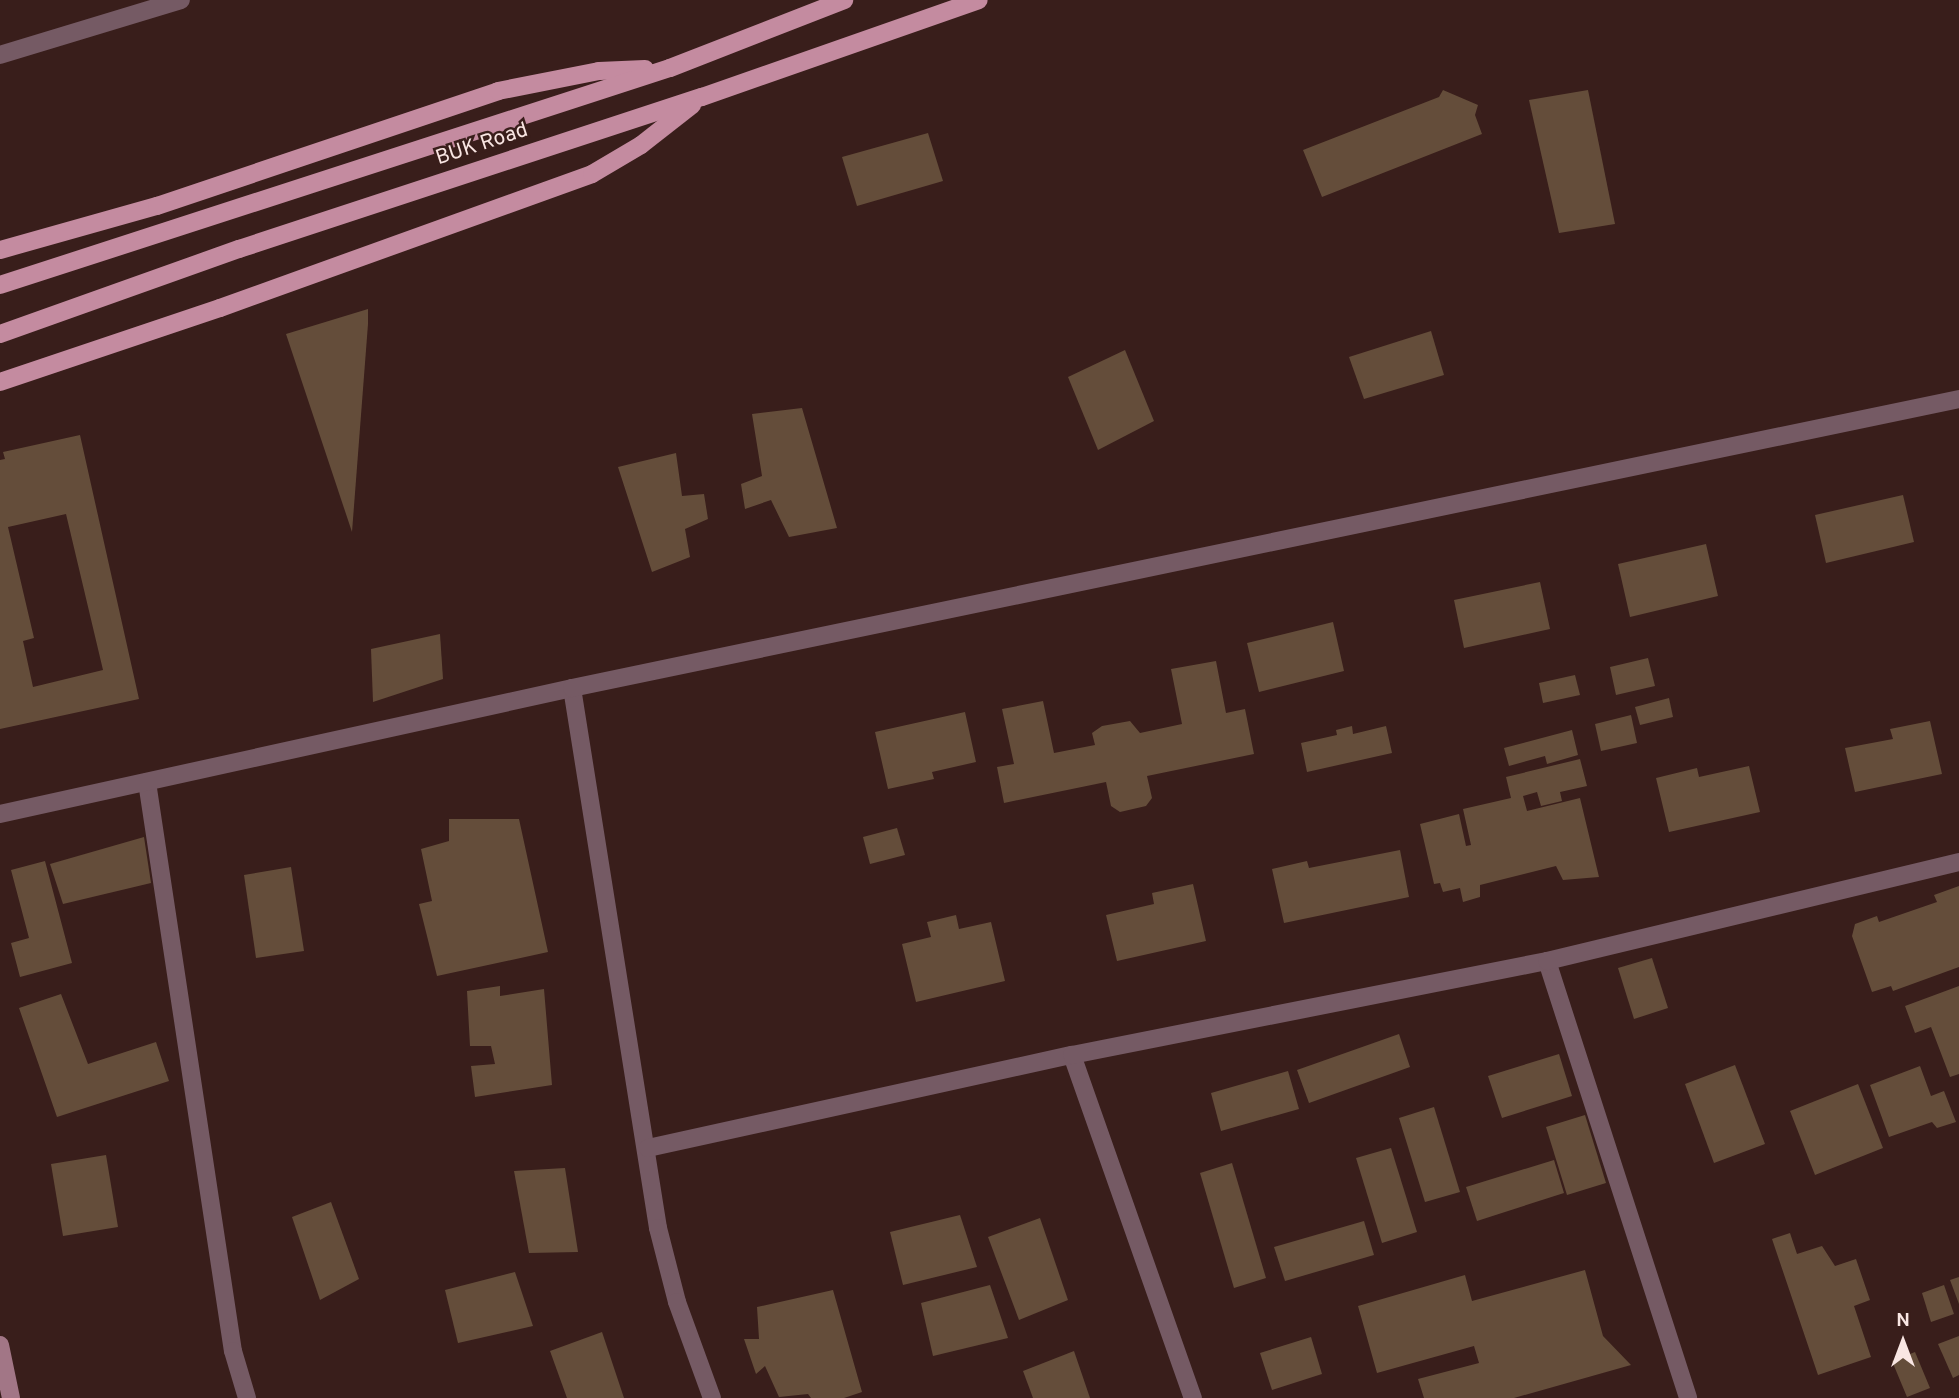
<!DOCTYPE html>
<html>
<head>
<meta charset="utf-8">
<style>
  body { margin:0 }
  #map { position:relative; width:1959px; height:1398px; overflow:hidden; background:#391e1b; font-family:Overpass,sans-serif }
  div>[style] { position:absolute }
  .building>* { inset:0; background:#644d3a }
  .street>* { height:18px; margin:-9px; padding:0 9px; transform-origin:9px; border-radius:9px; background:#755a64 }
  .secondary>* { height:18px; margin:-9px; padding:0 9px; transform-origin:9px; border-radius:9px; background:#a27686 }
  .primary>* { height:18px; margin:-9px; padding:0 9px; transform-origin:9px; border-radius:9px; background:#c48ba0 }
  span { translate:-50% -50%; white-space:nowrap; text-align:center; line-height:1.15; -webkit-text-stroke:5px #391e1b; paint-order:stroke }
  .street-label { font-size:21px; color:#f9e6e3 }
  .north { position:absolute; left:1868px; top:1307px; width:70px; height:70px; -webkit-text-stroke:5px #391e1b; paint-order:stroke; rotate:0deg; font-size:19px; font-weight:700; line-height:28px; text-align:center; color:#f9e6e3 }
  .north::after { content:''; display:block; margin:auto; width:24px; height:32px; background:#f9e6e3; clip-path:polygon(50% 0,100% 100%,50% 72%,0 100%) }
</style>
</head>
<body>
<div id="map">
  <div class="building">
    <i style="clip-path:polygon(1443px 90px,1478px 105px,1475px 115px,1482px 134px,1322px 197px,1303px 150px,1439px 97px)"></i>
    <i style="clip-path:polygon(1588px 90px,1615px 224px,1559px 233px,1529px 100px)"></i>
    <i style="clip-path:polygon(928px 133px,943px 181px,857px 206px,842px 157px)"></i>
    <i style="clip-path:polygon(368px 309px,368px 324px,352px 532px,286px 334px)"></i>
    <i style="clip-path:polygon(1431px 331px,1444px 375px,1364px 399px,1349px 357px)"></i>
    <i style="clip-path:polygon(1125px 350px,1154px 421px,1098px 450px,1068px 377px)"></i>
    <i style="clip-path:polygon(802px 408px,837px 528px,789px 537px,771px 500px,745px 509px,741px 484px,762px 476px,752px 414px)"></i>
    <i style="clip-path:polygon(evenodd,80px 435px,139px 699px,0 729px,0 460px,5px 459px,3px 452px,80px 435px,66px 514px,103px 670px,33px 687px,23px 641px,34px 638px,8px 527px,66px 514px)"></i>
    <i style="clip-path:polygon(676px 453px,682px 496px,704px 494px,708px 519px,685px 529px,690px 557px,652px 572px,618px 467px)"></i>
    <i style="clip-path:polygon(1903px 495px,1914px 542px,1826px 563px,1815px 515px)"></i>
    <i style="clip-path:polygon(1706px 544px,1718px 596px,1630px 617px,1618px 564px)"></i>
    <i style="clip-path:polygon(1540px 582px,1550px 629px,1464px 648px,1454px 600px)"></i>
    <i style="clip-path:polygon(1333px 622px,1344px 671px,1259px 692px,1247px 643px)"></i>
    <i style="clip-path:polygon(440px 634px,443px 679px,373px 702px,371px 649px)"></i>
    <i style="clip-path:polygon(1648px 658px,1655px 686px,1616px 695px,1610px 667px)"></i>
    <i style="clip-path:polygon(1216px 661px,1226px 713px,1245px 709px,1254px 754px,1147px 776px,1152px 798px,1146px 806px,1120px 812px,1111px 806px,1106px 782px,1004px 803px,997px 767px,1014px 764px,1002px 709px,1043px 701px,1054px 753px,1095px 745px,1092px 733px,1102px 726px,1130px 721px,1140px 733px,1182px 724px,1171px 669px)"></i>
    <i style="clip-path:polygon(1575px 675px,1580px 695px,1543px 703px,1539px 683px)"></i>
    <i style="clip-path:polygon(1669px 698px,1673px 717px,1640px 725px,1635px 707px)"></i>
    <i style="clip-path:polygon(965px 712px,976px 762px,932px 772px,934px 779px,888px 789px,875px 732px)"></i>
    <i style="clip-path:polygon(1631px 715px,1637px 743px,1601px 751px,1595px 724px)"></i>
    <i style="clip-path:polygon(1930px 721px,1942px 774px,1855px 792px,1845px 748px,1893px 739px,1890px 729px)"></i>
    <i style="clip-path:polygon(1352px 726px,1353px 734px,1386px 726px,1392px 753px,1307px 772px,1301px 743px,1337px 735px,1336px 730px)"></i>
    <i style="clip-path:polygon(1572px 730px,1578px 755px,1547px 764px,1545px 756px,1509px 766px,1504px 748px)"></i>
    <i style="clip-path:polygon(1580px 759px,1587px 786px,1560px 792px,1562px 801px,1541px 806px,1537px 792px,1523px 796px,1527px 811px,1580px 798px,1599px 877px,1563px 880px,1556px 866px,1480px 885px,1480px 897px,1463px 902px,1460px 888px,1443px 892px,1440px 883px,1434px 884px,1420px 824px,1459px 814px,1466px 846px,1471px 845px,1463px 809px,1511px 798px,1506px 777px)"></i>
    <i style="clip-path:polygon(1749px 766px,1760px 812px,1669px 832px,1656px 778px,1697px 768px,1699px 777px)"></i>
    <i style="clip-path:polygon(449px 819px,519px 819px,548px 952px,437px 976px,419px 904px,432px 901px,421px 849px,449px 841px)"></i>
    <i style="clip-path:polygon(897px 828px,905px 855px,870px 864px,863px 837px)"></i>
    <i style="clip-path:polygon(144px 837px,151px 883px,63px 904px,50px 864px)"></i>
    <i style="clip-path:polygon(1400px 850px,1409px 897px,1284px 923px,1272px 869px,1307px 861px,1309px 868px)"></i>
    <i style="clip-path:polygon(45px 861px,72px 963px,20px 977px,11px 943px,29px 938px,11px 870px)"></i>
    <i style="clip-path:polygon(291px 867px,304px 951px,256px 958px,244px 875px)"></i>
    <i style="clip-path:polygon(1193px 884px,1206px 941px,1117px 961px,1106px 915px,1154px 904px,1152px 893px)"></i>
    <i style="clip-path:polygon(1959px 886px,1959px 967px,1893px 991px,1891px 986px,1872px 992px,1852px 936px,1855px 924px,1877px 916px,1879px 922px,1937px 902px,1934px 895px)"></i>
    <i style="clip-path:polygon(956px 915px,959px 929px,991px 922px,1005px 981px,916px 1002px,902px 944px,931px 937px,927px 922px)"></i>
    <i style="clip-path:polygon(1652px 958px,1668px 1008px,1634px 1019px,1618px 968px)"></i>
    <i style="clip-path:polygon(500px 986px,500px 996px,544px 989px,552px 1085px,475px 1097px,471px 1066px,495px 1064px,491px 1046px,470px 1046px,467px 991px)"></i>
    <i style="clip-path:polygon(1959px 986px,1959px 1074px,1950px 1077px,1931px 1027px,1915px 1033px,1905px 1006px)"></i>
    <i style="clip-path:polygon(61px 994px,88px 1064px,156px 1042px,169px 1081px,57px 1117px,19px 1008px)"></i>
    <i style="clip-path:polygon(1399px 1034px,1410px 1067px,1309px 1103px,1297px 1070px)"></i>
    <i style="clip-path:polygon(1559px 1054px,1572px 1096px,1502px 1118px,1488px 1076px)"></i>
    <i style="clip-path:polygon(1735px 1065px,1765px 1144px,1714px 1163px,1685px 1084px)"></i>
    <i style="clip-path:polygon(1920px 1066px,1931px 1096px,1944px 1091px,1956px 1122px,1937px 1128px,1932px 1122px,1889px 1137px,1870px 1085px)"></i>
    <i style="clip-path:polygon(1288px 1071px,1299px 1109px,1221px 1131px,1211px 1093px)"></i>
    <i style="clip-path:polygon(1858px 1084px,1883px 1148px,1815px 1175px,1790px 1111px)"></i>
    <i style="clip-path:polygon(1434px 1107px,1460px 1192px,1425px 1202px,1399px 1118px)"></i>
    <i style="clip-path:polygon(1585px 1115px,1606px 1183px,1567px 1195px,1546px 1127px)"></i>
    <i style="clip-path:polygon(1391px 1148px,1417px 1232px,1382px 1243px,1356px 1158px)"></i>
    <i style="clip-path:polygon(106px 1155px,118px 1227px,63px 1236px,51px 1164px)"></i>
    <i style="clip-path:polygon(1554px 1160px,1564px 1193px,1477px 1221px,1466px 1187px)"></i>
    <i style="clip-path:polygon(1232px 1163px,1266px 1278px,1234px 1288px,1200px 1173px)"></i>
    <i style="clip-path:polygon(565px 1168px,578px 1252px,529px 1253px,514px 1171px)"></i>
    <i style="clip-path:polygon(331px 1202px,359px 1279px,320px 1300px,292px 1217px)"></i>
    <i style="clip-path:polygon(960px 1215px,977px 1267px,903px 1285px,890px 1232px)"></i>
    <i style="clip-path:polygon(1040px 1218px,1068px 1300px,1019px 1320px,988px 1237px)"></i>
    <i style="clip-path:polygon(1364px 1221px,1374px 1255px,1285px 1281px,1274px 1247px)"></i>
    <i style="clip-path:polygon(1790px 1233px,1797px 1254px,1822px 1246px,1835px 1266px,1856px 1259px,1870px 1300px,1854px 1306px,1871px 1357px,1818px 1375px,1772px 1239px)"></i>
    <i style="clip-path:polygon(1585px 1270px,1603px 1336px,1631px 1365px,1514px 1398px,1424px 1398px,1418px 1379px,1479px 1363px,1474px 1346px,1377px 1373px,1358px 1306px,1465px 1275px,1472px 1301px)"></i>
    <i style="clip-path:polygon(515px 1272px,533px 1326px,458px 1343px,445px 1290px)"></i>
    <i style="clip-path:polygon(1959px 1277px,1959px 1304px,1950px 1280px)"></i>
    <i style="clip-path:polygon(990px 1285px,1008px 1338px,933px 1356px,921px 1303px)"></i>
    <i style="clip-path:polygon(1944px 1285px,1954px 1314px,1931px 1322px,1922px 1293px)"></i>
    <i style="clip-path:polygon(833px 1290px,862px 1392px,844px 1398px,811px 1398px,808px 1394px,779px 1397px,765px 1366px,756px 1374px,744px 1339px,759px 1339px,757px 1307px)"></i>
    <i style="clip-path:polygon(602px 1332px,624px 1398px,567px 1398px,550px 1351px)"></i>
    <i style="clip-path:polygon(1959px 1336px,1959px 1375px,1953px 1378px,1938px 1344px)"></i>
    <i style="clip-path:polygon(1311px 1337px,1322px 1374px,1272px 1390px,1260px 1353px)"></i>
    <i style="clip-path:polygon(1074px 1351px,1090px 1398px,1033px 1398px,1023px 1371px)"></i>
    <i style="clip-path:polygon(1915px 1352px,1930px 1388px,1907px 1397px,1892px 1361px)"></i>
  </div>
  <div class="street">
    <i style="left:0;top:55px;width:189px;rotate:-16.9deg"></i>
    <i style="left:572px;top:688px;width:547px;rotate:80.95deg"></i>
    <i style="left:658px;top:1228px;width:76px;rotate:75.6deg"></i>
    <i style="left:677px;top:1302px;width:102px;rotate:70deg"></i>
    <i style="left:147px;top:782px;width:575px;rotate:81.41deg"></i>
    <i style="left:233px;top:1351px;width:49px;rotate:73.4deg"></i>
    <i style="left:0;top:814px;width:586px;rotate:-12.42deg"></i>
    <i style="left:572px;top:688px;width:1417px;rotate:-11.77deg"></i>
    <i style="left:1547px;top:961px;width:459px;rotate:72.1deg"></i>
    <i style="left:1072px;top:1055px;width:364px;rotate:70.6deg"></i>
    <i style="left:648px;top:1148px;width:434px;rotate:-12.4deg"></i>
    <i style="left:1072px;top:1055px;width:484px;rotate:-11.2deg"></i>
    <i style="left:1547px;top:961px;width:424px;rotate:-13.5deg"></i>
  </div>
  <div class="secondary">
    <i style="left:0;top:1345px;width:54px;rotate:78.3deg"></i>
  </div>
  <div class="primary">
    <i style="left:0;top:250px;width:163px;rotate:-15.7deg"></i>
    <i style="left:157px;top:206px;width:360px;rotate:-18.6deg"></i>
    <i style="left:498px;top:91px;width:103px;rotate:-11.2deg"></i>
    <i style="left:599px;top:71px;width:46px;rotate:-2.5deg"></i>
    <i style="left:0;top:285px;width:704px;rotate:-17.95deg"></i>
    <i style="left:670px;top:68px;width:187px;rotate:-21.3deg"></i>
    <i style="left:0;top:334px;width:254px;rotate:-19.6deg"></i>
    <i style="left:239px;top:249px;width:487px;rotate:-18.2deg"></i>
    <i style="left:702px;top:97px;width:293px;rotate:-19.3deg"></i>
    <i style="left:0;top:382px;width:232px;rotate:-18.6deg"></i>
    <i style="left:220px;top:308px;width:395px;rotate:-19.8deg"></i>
    <i style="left:592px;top:174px;width:57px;rotate:-30.6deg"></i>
    <i style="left:641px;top:145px;width:65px;rotate:-38.1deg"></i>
  </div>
  <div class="street-label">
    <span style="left:482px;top:145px;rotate:-18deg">BUK Road</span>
  </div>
  <div class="north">N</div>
</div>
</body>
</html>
